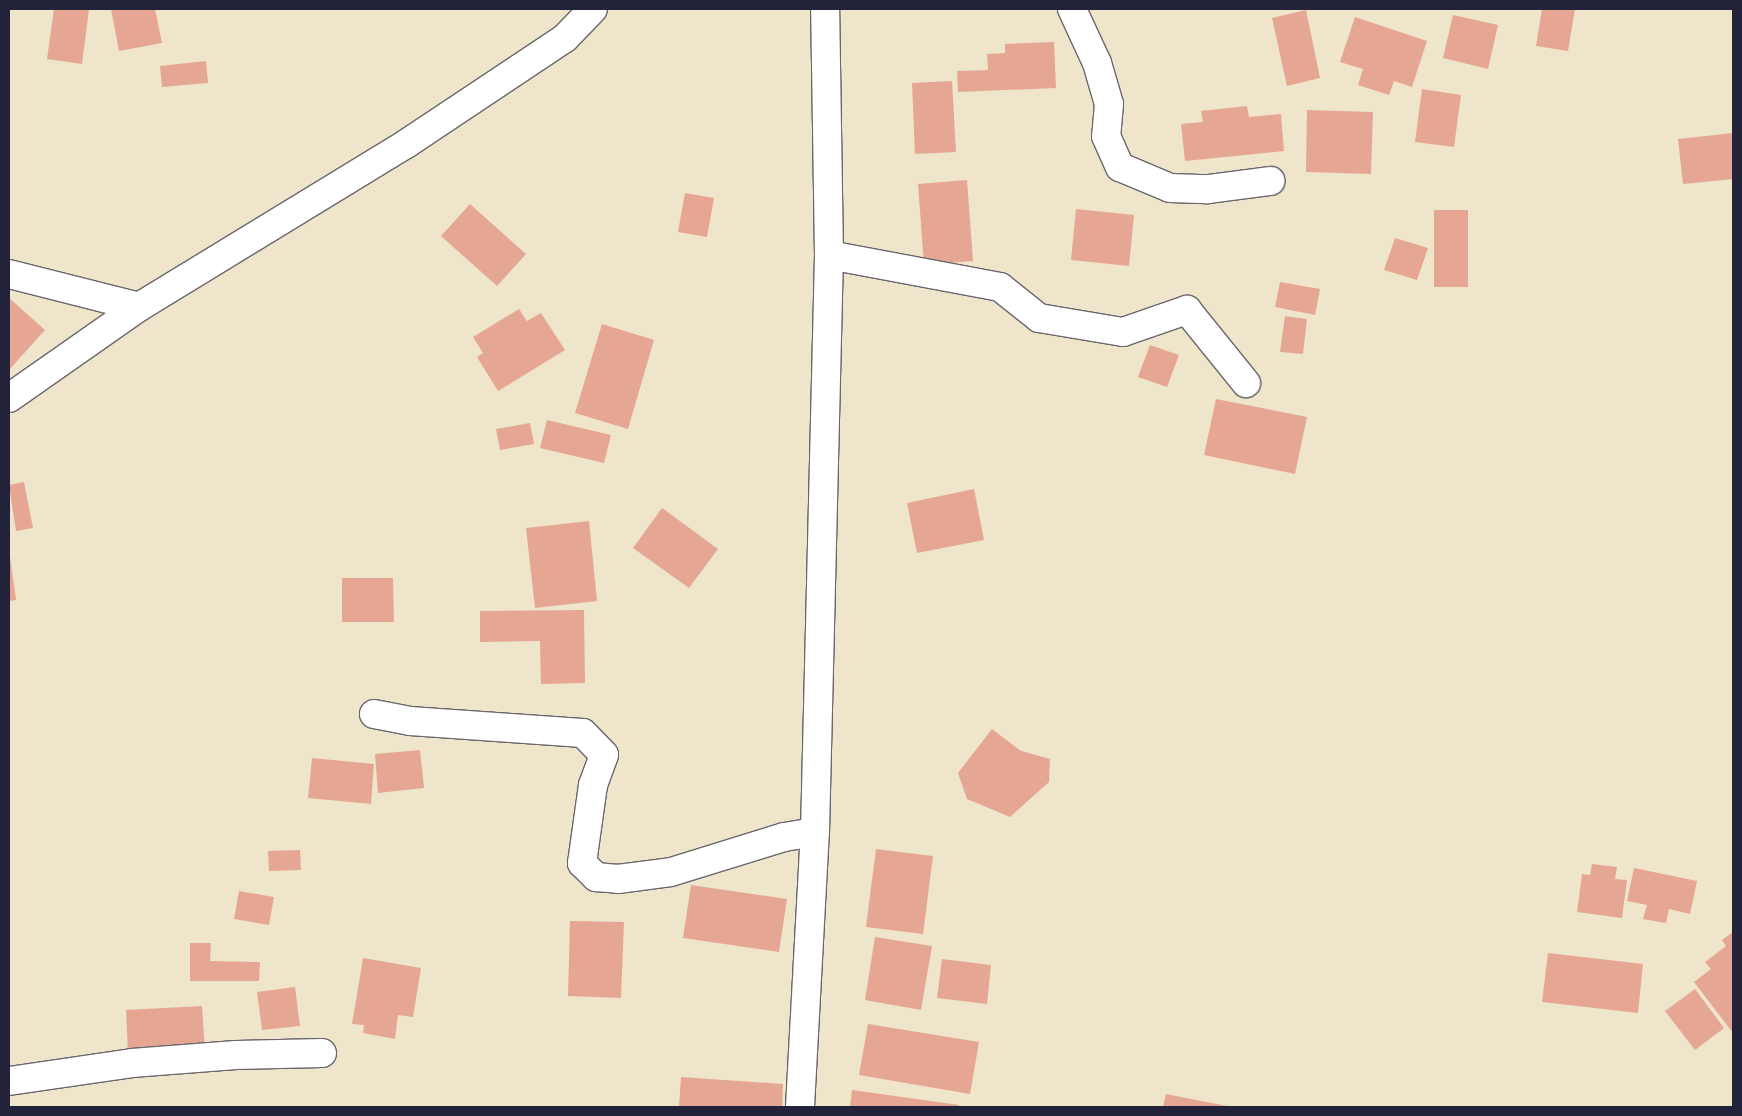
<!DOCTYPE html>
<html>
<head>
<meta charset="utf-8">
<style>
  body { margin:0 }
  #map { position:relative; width:1742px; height:1116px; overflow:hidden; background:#efe5ca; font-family:Mali,sans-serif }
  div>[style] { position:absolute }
  .building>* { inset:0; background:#e5a793 }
  .roads { filter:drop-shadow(1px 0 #6a666d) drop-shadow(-1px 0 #6a666d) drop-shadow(0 1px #6a666d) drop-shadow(0 -1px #6a666d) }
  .street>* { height:28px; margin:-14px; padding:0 14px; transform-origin:14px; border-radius:14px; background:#fff }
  span { translate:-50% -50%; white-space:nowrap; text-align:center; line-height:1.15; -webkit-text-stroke:4px #f7f3e8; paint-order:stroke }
  .frame { position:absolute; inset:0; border:10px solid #22223b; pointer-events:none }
</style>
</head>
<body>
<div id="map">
  <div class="building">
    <i style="clip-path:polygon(54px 9px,89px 9px,82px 64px,47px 59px)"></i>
    <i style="clip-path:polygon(111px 9px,155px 9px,162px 43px,119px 51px)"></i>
    <i style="clip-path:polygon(1542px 9px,1575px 9px,1568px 51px,1536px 46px)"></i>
    <i style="clip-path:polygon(1306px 10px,1320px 78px,1287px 86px,1272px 18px)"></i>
    <i style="clip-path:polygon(1453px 15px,1498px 25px,1488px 69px,1443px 58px)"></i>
    <i style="clip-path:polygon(1355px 17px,1427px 41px,1412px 87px,1394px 81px,1389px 95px,1358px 85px,1363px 69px,1340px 62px)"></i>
    <i style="clip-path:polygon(1054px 42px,1056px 88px,958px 92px,957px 71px,988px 70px,987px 54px,1005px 53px,1005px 44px)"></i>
    <i style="clip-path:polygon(206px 61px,208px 83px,162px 87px,160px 66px)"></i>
    <i style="clip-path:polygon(952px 81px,956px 152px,915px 154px,912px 83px)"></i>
    <i style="clip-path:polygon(1422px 89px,1461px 95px,1454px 147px,1415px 142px)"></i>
    <i style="clip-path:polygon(1247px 106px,1249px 117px,1281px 114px,1284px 151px,1185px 161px,1181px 124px,1203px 122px,1201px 111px)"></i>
    <i style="clip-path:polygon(1307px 110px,1373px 112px,1371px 174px,1306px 172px)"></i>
    <i style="clip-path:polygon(1733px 133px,1733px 179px,1683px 184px,1678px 139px)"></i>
    <i style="clip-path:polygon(967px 180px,973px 261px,924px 265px,918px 184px)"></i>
    <i style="clip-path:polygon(685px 193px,714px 198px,707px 237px,678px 232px)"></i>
    <i style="clip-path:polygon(470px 204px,526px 254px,497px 286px,441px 236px)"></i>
    <i style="clip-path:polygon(1076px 209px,1134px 215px,1129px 266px,1071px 260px)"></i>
    <i style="clip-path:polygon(1434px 210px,1468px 210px,1468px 287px,1434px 287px)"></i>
    <i style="clip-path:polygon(1395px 238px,1428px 248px,1417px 280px,1384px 270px)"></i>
    <i style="clip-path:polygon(1280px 282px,1320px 289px,1315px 315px,1275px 307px)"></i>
    <i style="clip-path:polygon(9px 298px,45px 330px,9px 370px)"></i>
    <i style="clip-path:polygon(519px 309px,527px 321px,541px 313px,565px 350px,498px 391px,477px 357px,483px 353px,473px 337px)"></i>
    <i style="clip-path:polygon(1285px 316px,1307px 319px,1303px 354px,1280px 352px)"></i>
    <i style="clip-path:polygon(602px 324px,654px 340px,628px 429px,575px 413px)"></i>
    <i style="clip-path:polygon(1150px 345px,1179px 355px,1167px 387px,1138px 377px)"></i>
    <i style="clip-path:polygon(1216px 399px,1307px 417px,1295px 474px,1204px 455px)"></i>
    <i style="clip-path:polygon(547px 420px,611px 435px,604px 463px,540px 448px)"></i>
    <i style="clip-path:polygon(530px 423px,534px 444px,500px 450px,496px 429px)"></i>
    <i style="clip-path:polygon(24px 482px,33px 528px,16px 531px,9px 485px)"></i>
    <i style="clip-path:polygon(974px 489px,984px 540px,917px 553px,907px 503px)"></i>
    <i style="clip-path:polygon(662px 508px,718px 549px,689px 588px,633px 548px)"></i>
    <i style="clip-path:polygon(589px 521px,597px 601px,535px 608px,526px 528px)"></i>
    <i style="clip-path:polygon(9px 549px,16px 600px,9px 601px)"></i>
    <i style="clip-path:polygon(342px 578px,393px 578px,394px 622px,342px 622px)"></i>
    <i style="clip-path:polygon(584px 610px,585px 683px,541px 684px,540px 641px,480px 642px,480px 611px)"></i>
    <i style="clip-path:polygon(992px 729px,1021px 751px,1050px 759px,1049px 782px,1010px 817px,967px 799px,958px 773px)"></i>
    <i style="clip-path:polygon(420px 750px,424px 788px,378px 793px,375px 754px)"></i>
    <i style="clip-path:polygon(312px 758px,374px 764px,371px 804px,308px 798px)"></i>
    <i style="clip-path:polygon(876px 849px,933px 856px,923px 934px,866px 927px)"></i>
    <i style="clip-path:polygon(300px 850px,301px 870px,269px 871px,268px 851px)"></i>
    <i style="clip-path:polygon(1592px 864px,1617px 867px,1615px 879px,1627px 880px,1622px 918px,1577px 912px,1582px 874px,1590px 875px)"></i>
    <i style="clip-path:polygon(1634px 868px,1697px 881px,1690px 914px,1669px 909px,1666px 923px,1643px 919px,1647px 905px,1627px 901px)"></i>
    <i style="clip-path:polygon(691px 885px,787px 899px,779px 952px,683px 938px)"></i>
    <i style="clip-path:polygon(239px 891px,274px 897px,269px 925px,234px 919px)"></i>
    <i style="clip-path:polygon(570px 921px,624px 922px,621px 998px,568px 996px)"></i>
    <i style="clip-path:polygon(1733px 932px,1733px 1033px,1694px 982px,1711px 969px,1705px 962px,1726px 946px,1722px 940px)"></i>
    <i style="clip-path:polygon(875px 937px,932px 946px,921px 1010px,865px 1000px)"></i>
    <i style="clip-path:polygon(190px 943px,211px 943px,210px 961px,260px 962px,259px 981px,190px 981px)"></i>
    <i style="clip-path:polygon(1548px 953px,1643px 964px,1638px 1013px,1542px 1002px)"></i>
    <i style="clip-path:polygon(363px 958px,421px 968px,413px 1017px,398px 1015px,395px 1039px,363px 1033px,364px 1025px,352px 1024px)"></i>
    <i style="clip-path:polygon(942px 959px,991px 965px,987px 1004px,937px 998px)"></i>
    <i style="clip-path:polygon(295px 987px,300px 1026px,262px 1030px,257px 992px)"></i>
    <i style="clip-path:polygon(1695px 989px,1724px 1028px,1695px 1050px,1665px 1011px)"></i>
    <i style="clip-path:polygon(202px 1006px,205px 1051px,128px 1054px,126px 1010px)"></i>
    <i style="clip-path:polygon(868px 1024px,979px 1042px,970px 1094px,859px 1075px)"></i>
    <i style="clip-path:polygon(681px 1077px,783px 1084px,782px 1107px,679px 1107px)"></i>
    <i style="clip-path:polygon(852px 1090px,959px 1105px,959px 1107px,850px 1107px)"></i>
    <i style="clip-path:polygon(1166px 1094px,1227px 1106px,1227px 1107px,1163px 1107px)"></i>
  </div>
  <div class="roads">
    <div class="street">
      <i style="left:1072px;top:9px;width:60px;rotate:65.2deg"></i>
      <i style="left:1097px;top:63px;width:43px;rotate:73.7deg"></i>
      <i style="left:1109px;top:104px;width:32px;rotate:95deg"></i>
      <i style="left:1106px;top:136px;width:34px;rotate:66deg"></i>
      <i style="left:1120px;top:167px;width:54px;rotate:22.8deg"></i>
      <i style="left:1170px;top:188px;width:38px;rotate:2deg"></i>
      <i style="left:1208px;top:189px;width:63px;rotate:-7.4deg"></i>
      <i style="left:829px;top:255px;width:174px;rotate:10.6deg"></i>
      <i style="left:1000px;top:287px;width:50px;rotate:38.5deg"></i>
      <i style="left:1039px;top:318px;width:85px;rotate:9.5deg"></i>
      <i style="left:1123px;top:332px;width:68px;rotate:-19deg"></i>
      <i style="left:1187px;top:310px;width:94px;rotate:51.1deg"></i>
      <i style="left:9px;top:274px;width:134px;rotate:14.2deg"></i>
      <i style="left:9px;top:398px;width:159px;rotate:-35deg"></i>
      <i style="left:139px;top:307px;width:313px;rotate:-31.4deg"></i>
      <i style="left:406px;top:144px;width:191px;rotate:-33.7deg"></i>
      <i style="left:565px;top:38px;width:40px;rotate:-46deg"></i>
      <i style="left:374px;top:714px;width:37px;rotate:11deg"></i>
      <i style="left:410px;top:721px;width:173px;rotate:4deg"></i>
      <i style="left:583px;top:733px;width:30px;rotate:46deg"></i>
      <i style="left:604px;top:755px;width:32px;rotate:110deg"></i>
      <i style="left:593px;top:785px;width:79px;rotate:98deg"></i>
      <i style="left:582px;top:863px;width:20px;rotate:45deg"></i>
      <i style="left:596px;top:877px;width:22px;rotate:5deg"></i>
      <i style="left:618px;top:879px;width:53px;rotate:-7.5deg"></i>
      <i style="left:671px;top:872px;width:118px;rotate:-17.2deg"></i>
      <i style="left:784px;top:837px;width:31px;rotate:-9deg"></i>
      <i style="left:9px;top:1081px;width:124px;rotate:-8.3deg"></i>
      <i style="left:132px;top:1063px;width:104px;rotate:-4.4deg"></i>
      <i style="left:236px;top:1055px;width:86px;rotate:-1.3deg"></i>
      <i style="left:800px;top:1107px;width:275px;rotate:-86.9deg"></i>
      <i style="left:815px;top:832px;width:577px;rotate:-88.61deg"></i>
      <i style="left:829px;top:255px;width:246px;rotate:-90.9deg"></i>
    </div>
  </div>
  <div class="frame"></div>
</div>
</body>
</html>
